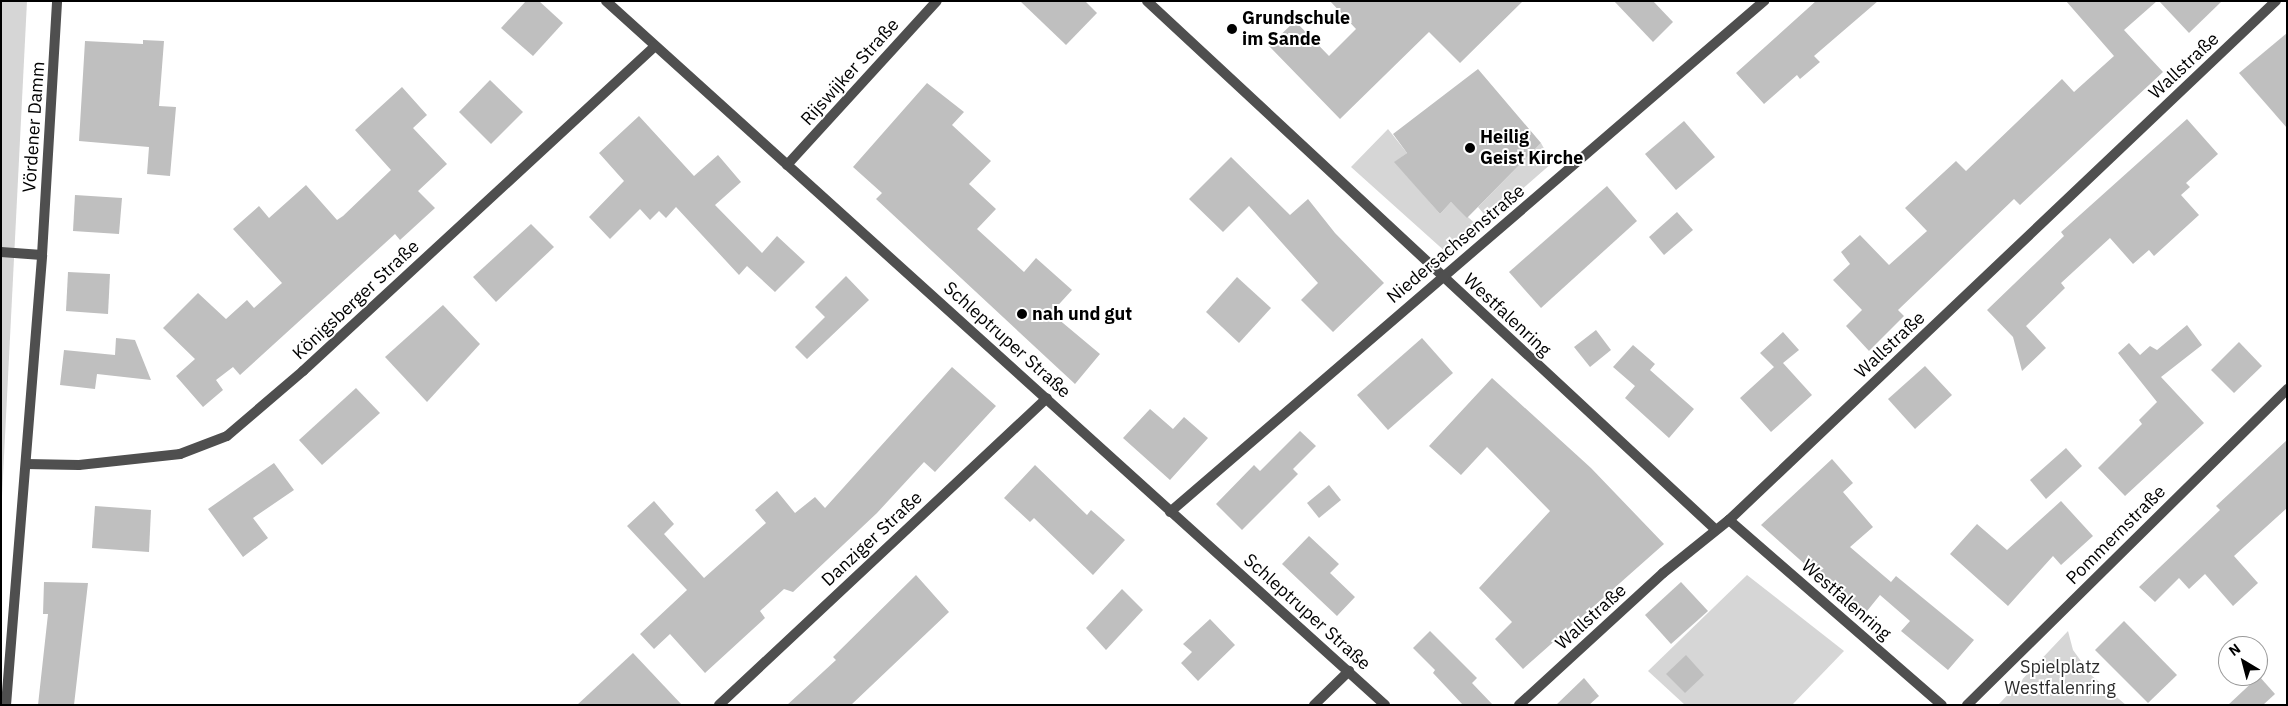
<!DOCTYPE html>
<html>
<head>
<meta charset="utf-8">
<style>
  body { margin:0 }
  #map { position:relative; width:2288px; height:706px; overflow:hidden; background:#fff; font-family:"IBM Plex Sans",sans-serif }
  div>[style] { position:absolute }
  .green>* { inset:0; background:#d6d6d6 }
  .building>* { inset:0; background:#bfbfbf }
  .street>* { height:10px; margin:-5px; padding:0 5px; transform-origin:5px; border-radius:5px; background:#4f4f4f }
  .dots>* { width:14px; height:14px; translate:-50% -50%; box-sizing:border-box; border:2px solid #fff; border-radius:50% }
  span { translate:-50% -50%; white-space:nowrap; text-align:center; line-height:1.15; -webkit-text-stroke:4px #fff; paint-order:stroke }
  .poi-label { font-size:18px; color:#000; font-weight:700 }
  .left { translate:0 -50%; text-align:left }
  .street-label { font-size:18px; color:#000 }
  .park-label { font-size:18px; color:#2d2d2d }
  .frame { position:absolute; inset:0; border:2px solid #000; pointer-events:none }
  .north { position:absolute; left:2218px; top:636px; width:50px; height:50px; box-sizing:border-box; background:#fff; border:1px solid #999; border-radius:50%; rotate:323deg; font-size:14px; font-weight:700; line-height:20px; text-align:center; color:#000 }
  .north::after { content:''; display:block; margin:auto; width:18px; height:22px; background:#000; clip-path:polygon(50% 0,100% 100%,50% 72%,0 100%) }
</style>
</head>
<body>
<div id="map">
  <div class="green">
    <i style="clip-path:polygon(1px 1px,27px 1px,1px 516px)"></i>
    <i style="clip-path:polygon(1388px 129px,1407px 153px,1395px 162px,1440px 214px,1451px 202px,1478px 226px,1448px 254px,1351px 167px)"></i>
    <i style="clip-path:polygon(1541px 143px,1552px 163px,1488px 219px,1478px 207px)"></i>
    <i style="clip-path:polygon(1747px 575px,1844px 651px,1792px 705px,1685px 705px,1648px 671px)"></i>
    <i style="clip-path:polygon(2068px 631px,2073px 650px,2091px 675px,2126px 705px,1998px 705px)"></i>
  </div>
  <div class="building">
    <i style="clip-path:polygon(526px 1px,539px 1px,563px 23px,533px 56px,501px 28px)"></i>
    <i style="clip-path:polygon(1020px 1px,1085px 1px,1097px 13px,1066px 45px)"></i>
    <i style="clip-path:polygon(1330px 1px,1523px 1px,1460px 63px,1429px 32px,1340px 119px,1269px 46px,1295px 21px,1329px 56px,1356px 29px)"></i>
    <i style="clip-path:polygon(1614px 1px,1653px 1px,1673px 22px,1653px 42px)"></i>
    <i style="clip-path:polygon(1816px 1px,1878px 1px,1814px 56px,1820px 62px,1800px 79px,1797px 75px,1764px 104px,1736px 73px)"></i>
    <i style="clip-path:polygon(2066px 1px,2157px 1px,2124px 30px,2163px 72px,2020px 205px,2014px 199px,1898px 310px,1904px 316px,1869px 351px,1846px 326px,1862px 310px,1833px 280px,1850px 264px,1841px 252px,1860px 235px,1889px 265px,1927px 231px,1905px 208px,1956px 161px,1966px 171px,2062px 79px,2074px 92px,2114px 56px)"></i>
    <i style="clip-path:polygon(2159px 1px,2222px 1px,2189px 33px)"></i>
    <i style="clip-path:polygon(2287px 33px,2287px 128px,2239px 73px)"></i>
    <i style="clip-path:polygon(143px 40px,164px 41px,159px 106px,176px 107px,170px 176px,147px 174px,149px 147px,79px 141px,85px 41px,143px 44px)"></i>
    <i style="clip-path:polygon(1478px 69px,1541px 143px,1467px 218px,1451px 202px,1440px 214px,1394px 162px,1407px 153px,1393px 134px)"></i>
    <i style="clip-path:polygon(490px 80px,523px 112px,491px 144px,459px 112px)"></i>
    <i style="clip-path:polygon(927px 83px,964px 112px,952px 125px,991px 161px,969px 184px,996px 209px,977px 229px,1024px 272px,1036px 258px,1072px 290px,1051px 313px,1100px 354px,1075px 384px,876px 199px,882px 193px,853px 167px)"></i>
    <i style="clip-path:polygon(402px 87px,427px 115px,413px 128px,447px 164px,418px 191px,435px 208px,400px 240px,395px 234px,240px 375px,233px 367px,216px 380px,223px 390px,203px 407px,176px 376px,195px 359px,163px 328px,198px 293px,226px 319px,247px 300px,254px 308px,282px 283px,233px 229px,259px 206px,269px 218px,306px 185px,337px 220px,343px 216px,391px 170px,355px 130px)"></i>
    <i style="clip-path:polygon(639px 116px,694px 176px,718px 155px,741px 182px,715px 205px,762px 253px,777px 236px,805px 262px,775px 292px,747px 266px,739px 275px,676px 207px,666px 218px,659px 211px,650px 220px,640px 209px,610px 239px,589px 217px,624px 181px,599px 153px)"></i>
    <i style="clip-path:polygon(2187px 119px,2218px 154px,2186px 183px,2190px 187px,2181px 195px,2199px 215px,2154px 256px,2149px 250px,2133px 264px,2110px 238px,2061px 283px,2065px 288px,2026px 326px,2046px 348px,2022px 371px,2013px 337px,1987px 310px,2064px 236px,2061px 232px)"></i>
    <i style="clip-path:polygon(1684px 121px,1715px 157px,1676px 190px,1645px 154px)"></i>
    <i style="clip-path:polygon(1231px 157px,1290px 215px,1308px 199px,1335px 233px,1384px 283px,1333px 332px,1301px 300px,1318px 283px,1249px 206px,1223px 232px,1189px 199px)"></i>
    <i style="clip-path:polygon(1607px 186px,1637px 221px,1541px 308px,1509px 272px)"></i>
    <i style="clip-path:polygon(75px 195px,122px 198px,119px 234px,73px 231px)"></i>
    <i style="clip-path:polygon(1677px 212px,1693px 230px,1664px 255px,1649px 237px)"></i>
    <i style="clip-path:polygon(531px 224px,554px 247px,496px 302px,473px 277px)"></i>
    <i style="clip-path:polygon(68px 272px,110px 274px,108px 314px,66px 311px)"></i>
    <i style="clip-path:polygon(846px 276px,869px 300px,807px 359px,795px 347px,825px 317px,815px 307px)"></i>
    <i style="clip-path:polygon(1237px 277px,1271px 308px,1239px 343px,1206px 312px)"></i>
    <i style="clip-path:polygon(443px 305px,480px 344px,427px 402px,385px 357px)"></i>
    <i style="clip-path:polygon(2187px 325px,2202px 345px,2161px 377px,2204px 423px,2125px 496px,2098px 468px,2142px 424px,2139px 420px,2157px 402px,2118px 353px,2129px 343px,2140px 355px,2150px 346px,2157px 350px)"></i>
    <i style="clip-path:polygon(1596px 330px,1611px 350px,1590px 367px,1574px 347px)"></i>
    <i style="clip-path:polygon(1783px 332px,1799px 350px,1783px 363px,1812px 395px,1771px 432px,1740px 398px,1774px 367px,1760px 353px)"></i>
    <i style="clip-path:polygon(116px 338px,135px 340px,151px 380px,97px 374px,95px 389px,60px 385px,64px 350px,115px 355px)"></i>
    <i style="clip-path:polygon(1422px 338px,1453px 373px,1388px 430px,1357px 395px)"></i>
    <i style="clip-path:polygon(2239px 342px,2262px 366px,2234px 393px,2211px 370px)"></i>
    <i style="clip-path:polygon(1633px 345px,1655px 364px,1650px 370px,1694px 409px,1669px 438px,1625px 398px,1635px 386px,1613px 367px)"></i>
    <i style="clip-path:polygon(1925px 366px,1952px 395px,1915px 429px,1888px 399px)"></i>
    <i style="clip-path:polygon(952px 367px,996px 406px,935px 472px,924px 462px,877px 513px,793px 592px,784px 589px,760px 611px,765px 618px,705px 673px,670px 634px,654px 649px,640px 634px,687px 590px,627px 526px,654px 501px,674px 524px,664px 534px,704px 578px,766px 523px,755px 510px,777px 491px,795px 513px,815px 497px,825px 508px)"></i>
    <i style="clip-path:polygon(1492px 378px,1591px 468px,1664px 544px,1523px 669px,1495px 639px,1512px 622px,1479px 588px,1550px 511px,1487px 447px,1461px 475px,1429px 446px)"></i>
    <i style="clip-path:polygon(356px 388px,380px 413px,322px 465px,299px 440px)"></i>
    <i style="clip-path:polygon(1150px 409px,1173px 429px,1184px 417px,1208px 438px,1170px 480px,1123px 438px)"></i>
    <i style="clip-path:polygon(1300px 431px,1316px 446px,1293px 469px,1298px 474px,1242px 530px,1216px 504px,1254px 465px,1260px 471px)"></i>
    <i style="clip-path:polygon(2287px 440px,2287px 508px,2234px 556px,2258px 583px,2233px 606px,2205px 574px,2189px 589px,2179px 578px,2155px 602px,2139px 587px,2220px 510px,2216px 506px)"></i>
    <i style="clip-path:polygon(2066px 448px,2082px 466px,2046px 499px,2030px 480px)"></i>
    <i style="clip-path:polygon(1832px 459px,1853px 483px,1843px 492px,1873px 527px,1850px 547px,1891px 582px,1896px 576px,1974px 640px,1948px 670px,1901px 631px,1910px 621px,1880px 595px,1863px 616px,1761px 525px)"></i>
    <i style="clip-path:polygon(274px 463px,294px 490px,253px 518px,268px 538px,243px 557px,208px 509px)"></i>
    <i style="clip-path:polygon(1035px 465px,1087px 515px,1091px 510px,1125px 540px,1093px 575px,1034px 518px,1030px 522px,1004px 498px)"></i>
    <i style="clip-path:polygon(1329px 485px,1341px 500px,1319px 518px,1307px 503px)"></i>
    <i style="clip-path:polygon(2061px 501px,2093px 536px,2061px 565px,2053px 556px,2008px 606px,1950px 554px,1977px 524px,2007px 550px)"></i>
    <i style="clip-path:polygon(95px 506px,151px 510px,149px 552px,92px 548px)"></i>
    <i style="clip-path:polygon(1309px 536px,1339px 564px,1330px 573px,1355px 597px,1337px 616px,1282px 564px)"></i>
    <i style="clip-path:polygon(916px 575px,949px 612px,851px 705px,787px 705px,836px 660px,833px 657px)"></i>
    <i style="clip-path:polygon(44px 582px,88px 583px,74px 705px,38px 705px,48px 614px,43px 614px)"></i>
    <i style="clip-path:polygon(1681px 582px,1708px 611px,1671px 644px,1645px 615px)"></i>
    <i style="clip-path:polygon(1122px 589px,1143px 610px,1106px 650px,1086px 628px)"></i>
    <i style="clip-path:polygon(1210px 619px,1235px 645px,1198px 681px,1181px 663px,1192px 652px,1183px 644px)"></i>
    <i style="clip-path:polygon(2124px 621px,2177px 675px,2148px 703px,2095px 650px)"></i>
    <i style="clip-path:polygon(1430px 631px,1477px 678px,1472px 683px,1493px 705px,1463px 705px,1433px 673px,1435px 670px,1413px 648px)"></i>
    <i style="clip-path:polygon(633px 653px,682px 705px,577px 705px)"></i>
    <i style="clip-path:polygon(1686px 655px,1704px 675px,1685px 693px,1666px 674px)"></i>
    <i style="clip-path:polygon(2259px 676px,2275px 694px,2263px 705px,2228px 705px)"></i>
    <i style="clip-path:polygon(1584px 678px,1599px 696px,1589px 705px,1556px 705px)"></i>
  </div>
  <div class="street">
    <i style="left:606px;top:1px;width:1050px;rotate:42.1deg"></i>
    <i style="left:1147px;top:1px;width:776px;rotate:42.91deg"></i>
    <i style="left:787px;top:165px;width:222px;rotate:-47.6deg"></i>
    <i style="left:1px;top:252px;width:41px;rotate:4.2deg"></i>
    <i style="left:26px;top:464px;width:53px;rotate:1.1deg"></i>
    <i style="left:79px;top:465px;width:102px;rotate:-6.2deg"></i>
    <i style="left:180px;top:454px;width:50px;rotate:-21deg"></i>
    <i style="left:227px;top:436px;width:100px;rotate:-40.5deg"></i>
    <i style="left:303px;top:371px;width:479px;rotate:-42.7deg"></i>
    <i style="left:1170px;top:512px;width:784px;rotate:-40.7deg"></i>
    <i style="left:1729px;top:520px;width:282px;rotate:41deg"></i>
    <i style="left:6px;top:705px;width:451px;rotate:-85.4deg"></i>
    <i style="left:42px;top:255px;width:254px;rotate:-86.6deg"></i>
    <i style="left:719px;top:705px;width:449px;rotate:-43.1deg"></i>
    <i style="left:1314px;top:705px;width:49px;rotate:-44.2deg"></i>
    <i style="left:1519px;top:705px;width:195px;rotate:-42.5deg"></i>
    <i style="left:1663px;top:573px;width:85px;rotate:-38.8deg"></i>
    <i style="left:1729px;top:520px;width:754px;rotate:-43.5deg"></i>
    <i style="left:1967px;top:705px;width:450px;rotate:-44.6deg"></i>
  </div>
  <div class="dots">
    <i style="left:1232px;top:29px;background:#000"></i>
    <i style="left:1470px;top:148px;background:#000"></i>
    <i style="left:1022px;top:314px;background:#000"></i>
  </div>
  <div class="poi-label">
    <span class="left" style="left:1242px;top:29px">Grundschule<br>im Sande</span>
    <span class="left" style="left:1480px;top:148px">Heilig<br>Geist Kirche</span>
    <span class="left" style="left:1032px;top:314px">nah und gut</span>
  </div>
  <div class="street-label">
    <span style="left:2184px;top:66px;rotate:-43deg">Wallstraße</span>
    <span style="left:850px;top:72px;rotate:-48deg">Rijswijker Straße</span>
    <span style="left:34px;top:127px;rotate:-86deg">Vördener Damm</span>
    <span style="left:1456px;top:244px;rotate:-40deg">Niedersachsenstraße</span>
    <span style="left:356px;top:300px;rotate:-43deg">Königsberger Straße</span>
    <span style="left:1507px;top:315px;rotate:43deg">Westfalenring</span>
    <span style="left:1007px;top:340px;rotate:42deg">Schleptruper Straße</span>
    <span style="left:1890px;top:345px;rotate:-43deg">Wallstraße</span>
    <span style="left:2116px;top:535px;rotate:-45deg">Pommernstraße</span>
    <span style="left:872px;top:539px;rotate:-43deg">Danziger Straße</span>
    <span style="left:1846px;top:600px;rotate:41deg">Westfalenring</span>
    <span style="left:1307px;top:612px;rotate:42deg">Schleptruper Straße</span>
    <span style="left:1591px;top:617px;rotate:-42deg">Wallstraße</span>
  </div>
  <div class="park-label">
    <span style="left:2060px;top:678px">Spielplatz<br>Westfalenring</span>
  </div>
  <div class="frame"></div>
  <div class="north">N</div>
</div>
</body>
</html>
